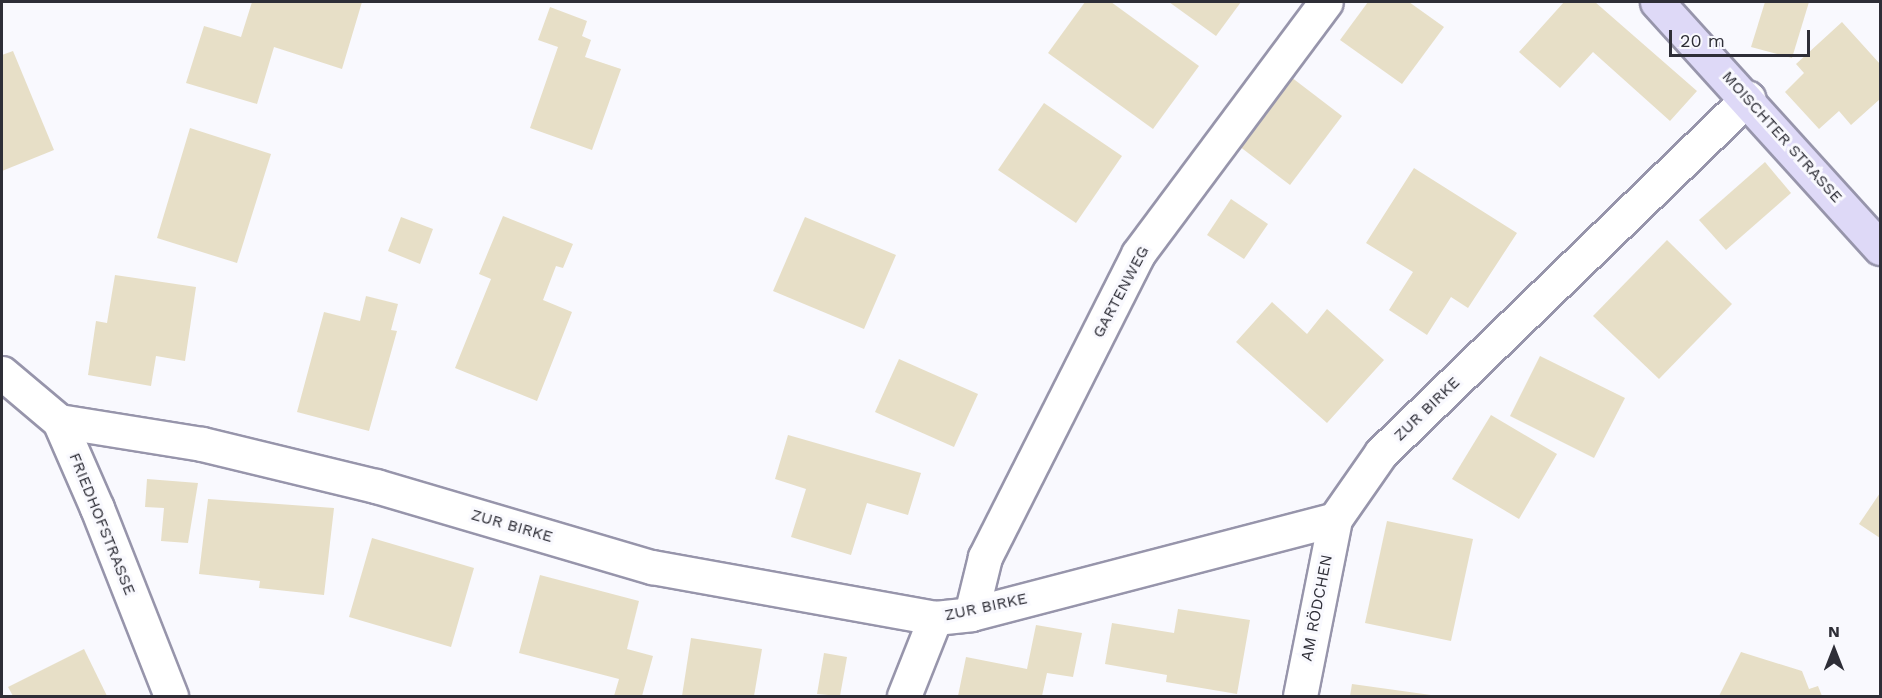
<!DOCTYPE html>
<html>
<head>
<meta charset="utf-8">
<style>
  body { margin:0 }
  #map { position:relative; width:1882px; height:698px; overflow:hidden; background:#f9f9fe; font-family:"Work Sans",sans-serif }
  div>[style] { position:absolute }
  .building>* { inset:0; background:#e7dfc7 }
  .roads { filter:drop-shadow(2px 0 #9795ab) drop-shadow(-2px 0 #9795ab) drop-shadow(0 2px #9795ab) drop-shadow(0 -2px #9795ab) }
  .street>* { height:33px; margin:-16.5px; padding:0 16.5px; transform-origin:16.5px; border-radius:16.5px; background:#fff }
  .secondary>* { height:33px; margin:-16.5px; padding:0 16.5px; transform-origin:16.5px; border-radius:16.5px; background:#ded9f7 }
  span { translate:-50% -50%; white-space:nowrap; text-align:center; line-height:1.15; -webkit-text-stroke:6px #f9f9fe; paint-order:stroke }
  .street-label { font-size:16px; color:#2e2e37 }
  .frame { position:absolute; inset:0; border:3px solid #2e2e37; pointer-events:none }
  .north { position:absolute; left:1804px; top:620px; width:60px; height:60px; -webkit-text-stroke:4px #f9f9fe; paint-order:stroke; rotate:0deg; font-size:16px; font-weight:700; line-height:24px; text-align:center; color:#2e2e37 }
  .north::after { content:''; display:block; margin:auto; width:21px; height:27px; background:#2e2e37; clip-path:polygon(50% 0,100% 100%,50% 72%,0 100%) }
  .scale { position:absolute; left:1669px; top:30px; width:141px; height:27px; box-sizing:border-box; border:3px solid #2e2e37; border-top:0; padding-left:8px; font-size:18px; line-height:21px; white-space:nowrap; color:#2e2e37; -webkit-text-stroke:4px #f9f9fe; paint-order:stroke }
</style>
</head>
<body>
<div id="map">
  <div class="building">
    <i style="clip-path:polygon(252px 2px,362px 2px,342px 69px,274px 47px,257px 104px,186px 83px,204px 26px,241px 37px)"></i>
    <i style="clip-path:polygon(1085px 2px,1111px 2px,1199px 66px,1153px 129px,1048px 53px)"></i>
    <i style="clip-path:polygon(1169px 2px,1241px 2px,1216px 36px)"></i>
    <i style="clip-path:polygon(1368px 2px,1409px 2px,1444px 27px,1402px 84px,1340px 40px)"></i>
    <i style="clip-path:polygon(1564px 2px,1595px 2px,1697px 91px,1670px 121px,1593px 52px,1560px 88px,1519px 52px)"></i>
    <i style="clip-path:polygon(1765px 2px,1809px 2px,1792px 58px,1751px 47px)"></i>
    <i style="clip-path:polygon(550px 7px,587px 21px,582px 36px,591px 40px,585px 57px,621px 69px,592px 150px,530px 128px,558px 47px,538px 40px)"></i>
    <i style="clip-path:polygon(1842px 22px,1880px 64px,1880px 99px,1851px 125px,1839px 111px,1819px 129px,1785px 92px,1804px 73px,1796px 64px)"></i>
    <i style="clip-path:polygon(13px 51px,54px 150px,2px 171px,2px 55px)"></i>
    <i style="clip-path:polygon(1291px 77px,1342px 116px,1290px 185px,1239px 146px)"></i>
    <i style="clip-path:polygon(1044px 103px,1122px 156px,1076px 223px,998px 170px)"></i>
    <i style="clip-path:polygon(190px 128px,271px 154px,237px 263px,157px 238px)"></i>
    <i style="clip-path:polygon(1765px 162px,1791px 193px,1726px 250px,1699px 220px)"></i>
    <i style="clip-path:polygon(1414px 168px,1517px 233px,1468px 308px,1451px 297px,1427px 335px,1389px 310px,1413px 272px,1366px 243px)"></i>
    <i style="clip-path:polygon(1231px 199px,1268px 224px,1244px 259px,1207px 235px)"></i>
    <i style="clip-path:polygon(503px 216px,573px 244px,563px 268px,556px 266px,543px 300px,572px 312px,537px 401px,455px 368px,491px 279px,479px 274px)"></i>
    <i style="clip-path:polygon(401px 217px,433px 229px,420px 264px,388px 251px)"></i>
    <i style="clip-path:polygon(805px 217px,896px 255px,864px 329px,773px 291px)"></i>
    <i style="clip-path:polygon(1667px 240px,1732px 304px,1659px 379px,1593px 316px)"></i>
    <i style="clip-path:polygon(115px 275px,196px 287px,185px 361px,156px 356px,151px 386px,88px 375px,96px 321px,107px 323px)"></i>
    <i style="clip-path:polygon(366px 296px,398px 304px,391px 330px,397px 331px,369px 431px,297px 412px,324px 312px,360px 321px)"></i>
    <i style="clip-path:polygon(1272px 302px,1307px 334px,1327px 309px,1384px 360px,1327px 423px,1236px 342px)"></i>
    <i style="clip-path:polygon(1540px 356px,1625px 398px,1594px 458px,1510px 416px)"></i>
    <i style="clip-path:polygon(899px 359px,978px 394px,954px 447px,875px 412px)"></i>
    <i style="clip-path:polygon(1491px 415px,1557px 454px,1519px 519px,1452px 479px)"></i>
    <i style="clip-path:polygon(788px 435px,921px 473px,908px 515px,867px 503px,851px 555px,791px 537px,806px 489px,775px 479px)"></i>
    <i style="clip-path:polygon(147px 479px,198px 483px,188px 543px,161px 541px,164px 508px,145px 507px)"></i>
    <i style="clip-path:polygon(1880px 493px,1880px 538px,1859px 524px)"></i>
    <i style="clip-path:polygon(208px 499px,334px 508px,324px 595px,259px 588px,260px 581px,199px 574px)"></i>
    <i style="clip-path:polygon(1387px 521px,1473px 539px,1451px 641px,1365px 623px)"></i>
    <i style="clip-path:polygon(372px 538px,474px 568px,451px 647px,349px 617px)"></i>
    <i style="clip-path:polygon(540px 575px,639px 601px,627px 649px,653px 656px,642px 696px,614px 696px,619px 679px,519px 653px)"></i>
    <i style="clip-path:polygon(1178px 609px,1250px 620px,1237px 694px,1166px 682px,1167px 675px,1105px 664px,1112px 623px,1174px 633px)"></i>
    <i style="clip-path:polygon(1036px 625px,1082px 633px,1073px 677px,1047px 673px,1042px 696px,958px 696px,966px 657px,1027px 669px)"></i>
    <i style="clip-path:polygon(691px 638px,762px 649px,754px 696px,682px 696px)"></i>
    <i style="clip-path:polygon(84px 649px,107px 696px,13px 696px,8px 687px)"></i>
    <i style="clip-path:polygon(1741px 652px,1802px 671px,1809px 689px,1818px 686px,1822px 696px,1719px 696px)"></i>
    <i style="clip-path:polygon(824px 653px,847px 657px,840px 696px,817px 694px)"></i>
    <i style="clip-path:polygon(1352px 684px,1431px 695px,1430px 696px,1350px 696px)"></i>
  </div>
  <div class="roads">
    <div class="street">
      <i style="left:2px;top:373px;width:75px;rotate:40.1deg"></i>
      <i style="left:59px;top:421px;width:95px;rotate:66.4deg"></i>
      <i style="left:97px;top:508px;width:202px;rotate:68.5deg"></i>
      <i style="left:59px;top:421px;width:145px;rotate:9.1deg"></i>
      <i style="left:202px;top:444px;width:179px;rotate:13.6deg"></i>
      <i style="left:376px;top:486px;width:288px;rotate:16.4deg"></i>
      <i style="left:652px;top:567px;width:288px;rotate:10.2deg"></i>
      <i style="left:935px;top:618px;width:36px;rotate:-6deg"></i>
      <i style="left:971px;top:614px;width:376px;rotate:-14.6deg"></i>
      <i style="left:1335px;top:519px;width:80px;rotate:-55.1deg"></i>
      <i style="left:1381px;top:453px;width:511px;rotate:-44.05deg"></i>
      <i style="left:971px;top:614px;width:59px;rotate:-76.2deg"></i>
      <i style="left:985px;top:557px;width:339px;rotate:-63.2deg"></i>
      <i style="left:1138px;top:254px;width:314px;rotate:-53.3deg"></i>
      <i style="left:904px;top:696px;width:84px;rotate:-68.3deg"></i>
      <i style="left:1300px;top:696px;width:180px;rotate:-78.8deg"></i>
    </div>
    <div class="secondary">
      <i style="left:1657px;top:2px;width:332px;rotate:47.8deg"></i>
    </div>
  </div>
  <div class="street-label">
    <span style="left:1782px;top:137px;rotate:48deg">MOISCHTER STRASSE</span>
    <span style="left:1121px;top:292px;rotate:-62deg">GARTENWEG</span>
    <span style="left:1427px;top:409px;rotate:-44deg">ZUR BIRKE</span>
    <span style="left:102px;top:524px;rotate:68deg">FRIEDHOFSTRASSE</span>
    <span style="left:512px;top:526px;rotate:16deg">ZUR BIRKE</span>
    <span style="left:986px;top:607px;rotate:-12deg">ZUR BIRKE</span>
    <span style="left:1317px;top:608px;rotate:-79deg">AM RÖDCHEN</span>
  </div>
  <div class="frame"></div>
  <div class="north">N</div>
  <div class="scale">20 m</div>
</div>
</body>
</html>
